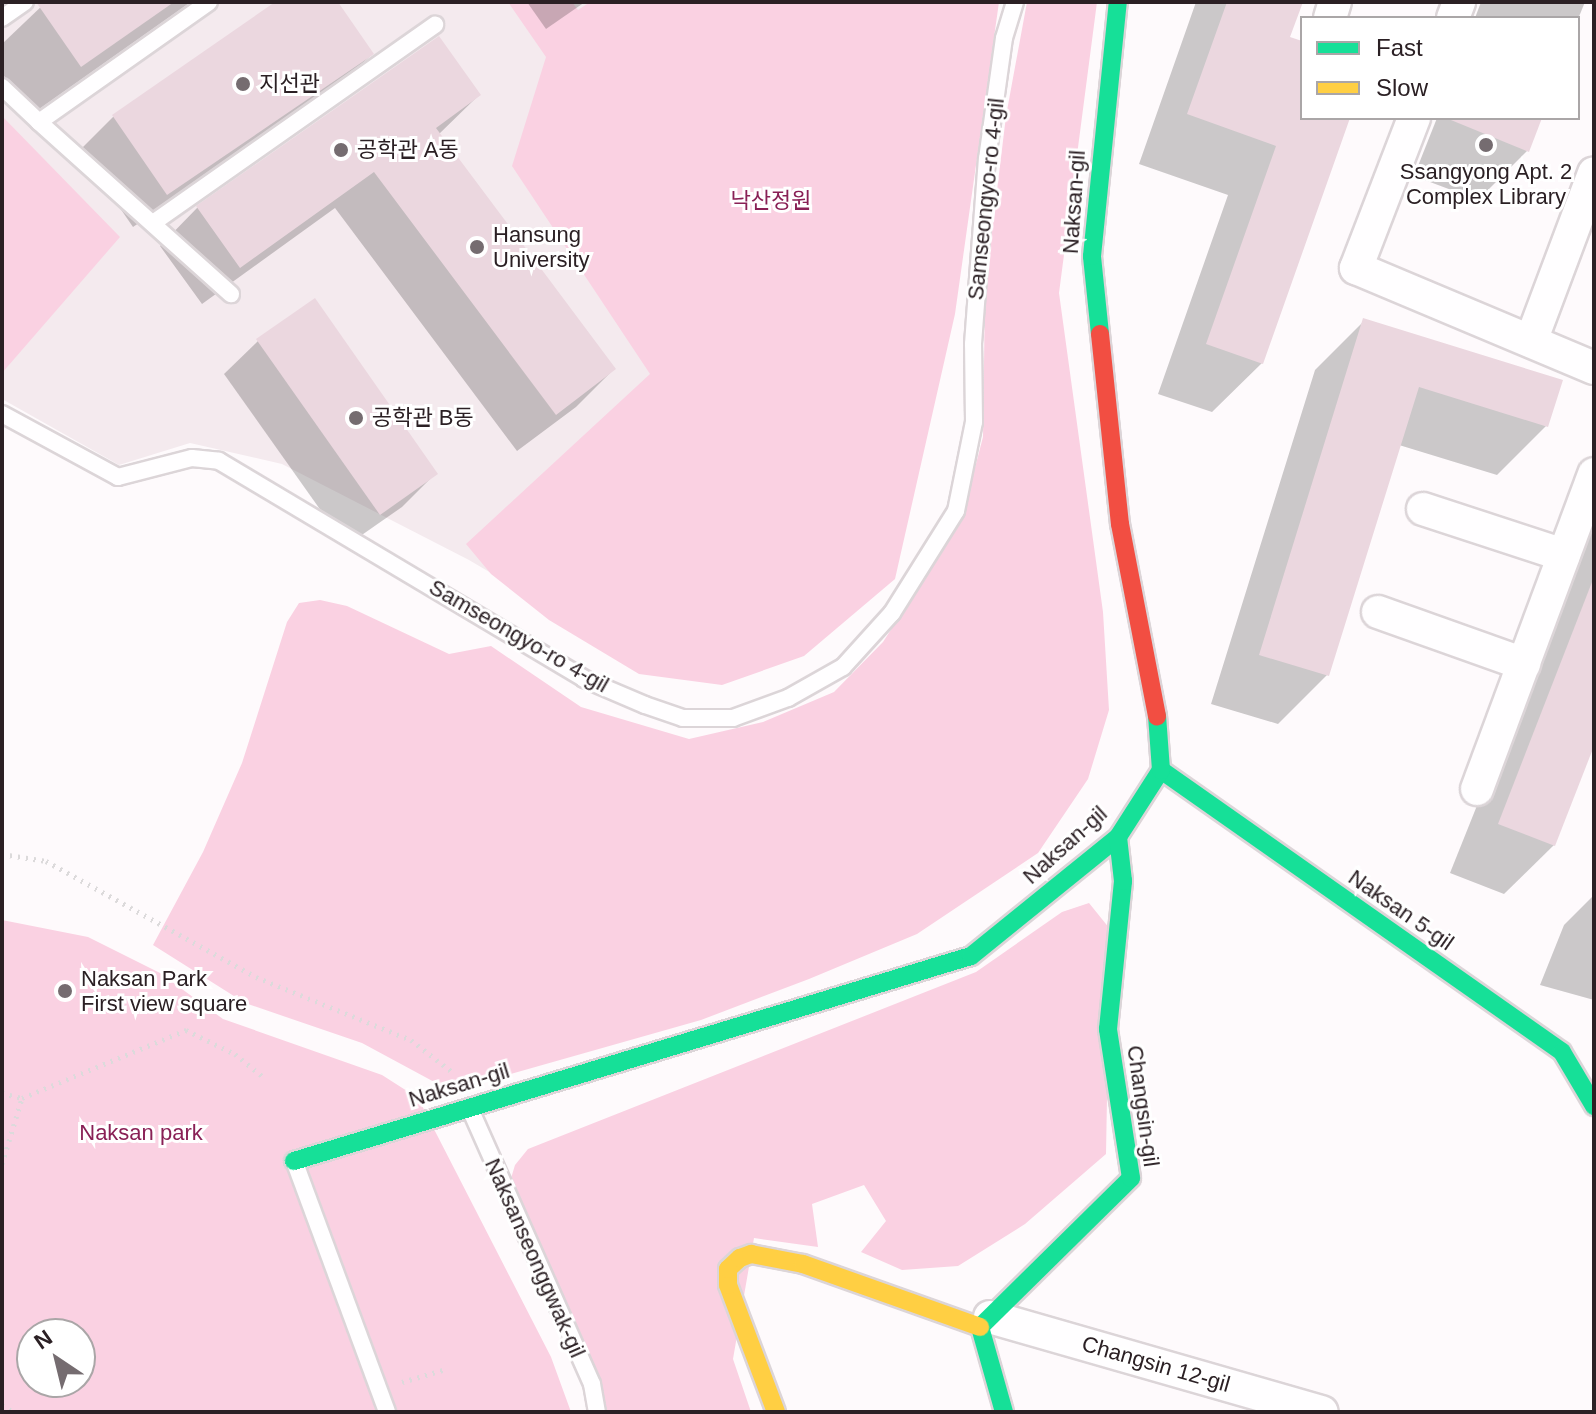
<!DOCTYPE html>
<html>
<head>
<meta charset="utf-8">
<style>
  body { margin:0 }
  #map { position:relative; width:1596px; height:1414px; overflow:hidden; background:#fefafc; font-family:Arial,"Noto Sans KR",sans-serif }
  div>[style] { position:absolute }
  .built>* { inset:0; background:#f4eaee }
  .green>* { inset:0; background:#fad1e2 }
  .shadow>* { inset:0; background:#0003 }
  .building>* { inset:0; background:#ebd7df }
  .path>* { height:5px; margin-top:-2.5px; transform-origin:0; background:repeating-linear-gradient(90deg,#dcdadb 0 2px,transparent 0 8px) }
  .roads { filter:drop-shadow(2px 0 #dcd5d8) drop-shadow(-2px 0 #dcd5d8) drop-shadow(0 2px #dcd5d8) drop-shadow(0 -2px #dcd5d8) }
  .lane>* { height:16px; margin:-8px; padding:0 8px; transform-origin:8px; border-radius:8px; background:#fffeff }
  .street>* { height:32px; margin:-16px; padding:0 16px; transform-origin:16px; border-radius:16px; background:#fffeff }
  .fast>* { height:18px; margin:-9px; padding:0 9px; transform-origin:9px; border-radius:9px; background:#16e098 }
  .slow>* { height:18px; margin:-9px; padding:0 9px; transform-origin:9px; border-radius:9px; background:#ffcf43 }
  .jam>* { height:18px; margin:-9px; padding:0 9px; transform-origin:9px; border-radius:9px; background:#f24e42 }
  .dots>* { width:22px; height:22px; translate:-50% -50%; box-sizing:border-box; border:4px solid #fff; border-radius:50% }
  span { translate:-50% -50%; white-space:nowrap; text-align:center; line-height:1.15; -webkit-text-stroke:6px #fff; paint-order:stroke }
  .poi-label { font-size:22px; color:#2b2024 }
  .left { translate:0 -50%; text-align:left }
  .street-label { font-size:22px; color:#2b2024 }
  .park-label { font-size:22px; color:#892056 }
  .frame { position:absolute; inset:0; border:4px solid #2b2024; pointer-events:none }
  .legend { position:absolute; left:1300px; top:16px; width:280px; height:104px; box-sizing:border-box; background:#fff; border:2px solid #aaa6a7; margin:0; padding:10px 14px; list-style:none; font-size:24px; color:#2b2024 }
  .legend li { display:flex; align-items:center; gap:16px; height:40px }
  .legend b { width:40px; border:2px solid #aaa6a7 }
  .north { position:absolute; left:16px; top:1318px; width:80px; height:80px; box-sizing:border-box; background:#fff; border:2px solid #aaa6a7; border-radius:50%; rotate:325deg; font-size:22px; font-weight:700; line-height:32px; text-align:center; color:#2b2024 }
  .north::after { content:''; display:block; margin:auto; width:28px; height:36px; background:#756c70; clip-path:polygon(50% 0,100% 100%,50% 72%,0 100%) }
</style>
</head>
<body>
<div id="map">
  <div class="built">
    <i style="clip-path:polygon(2px 2px,992px 2px,641px 662px,469px 560px,282px 464px,190px 443px,119px 465px,2px 399px)"></i>
  </div>
  <div class="green">
    <i style="clip-path:polygon(508px 2px,572px 2px,578px 10px,590px 2px,999px 2px,955px 314px,895px 579px,804px 656px,722px 685px,639px 674px,549px 620px,491px 574px,466px 544px,650px 374px,512px 166px,546px 57px)"></i>
    <i style="clip-path:polygon(1027px 2px,1097px 2px,1059px 293px,1103px 612px,1109px 710px,1088px 779px,1038px 853px,917px 934px,809px 979px,701px 1020px,451px 1091px,362px 1043px,245px 1003px,153px 945px,203px 852px,242px 763px,287px 622px,299px 603px,320px 600px,347px 606px,449px 654px,491px 646px,581px 707px,689px 739px,763px 722px,834px 692px,883px 642px,961px 521px,983px 437px,985px 290px,1006px 116px)"></i>
    <i style="clip-path:polygon(2px 116px,120px 237px,2px 373px)"></i>
    <i style="clip-path:polygon(1089px 903px,1110px 929px,1106px 1154px,1025px 1224px,958px 1266px,902px 1270px,861px 1252px,886px 1221px,864px 1185px,812px 1204px,818px 1247px,754px 1238px,733px 1359px,751px 1412px,607px 1412px,509px 1185px,515px 1165px,528px 1149px,976px 972px,1062px 912px)"></i>
    <i style="clip-path:polygon(evenodd,2px 920px,88px 937px,160px 973px,223px 1019px,382px 1075px,418px 1098px,551px 1357px,571px 1412px,2px 1412px,2px 920px,32px 1334px,80px 1334px,80px 1382px,32px 1382px,32px 1334px)"></i>
  </div>
  <div class="shadow">
    <i style="clip-path:polygon(46px 2px,191px 2px,31px 115px,2px 73px,2px 44px)"></i>
    <i style="clip-path:polygon(279px 2px,336px 2px,372px 54px,338px 87px,133px 227px,80px 150px,113px 117px)"></i>
    <i style="clip-path:polygon(527px 2px,585px 2px,546px 29px)"></i>
    <i style="clip-path:polygon(1196px 2px,1301px 2px,1288px 38px,1302px 43px,1302px 118px,1348px 118px,1262px 363px,1212px 412px,1158px 394px,1228px 195px,1139px 164px)"></i>
    <i style="clip-path:polygon(1481px 2px,1585px 2px,1578px 19px,1475px 18px)"></i>
    <i style="clip-path:polygon(479px 95px,438px 135px,614px 369px,576px 407px,517px 451px,335px 208px,202px 304px,160px 246px,197px 208px)"></i>
    <i style="clip-path:polygon(1437px 118px,1540px 118px,1527px 151px,1478px 200px,1414px 176px)"></i>
    <i style="clip-path:polygon(1364px 321px,1546px 426px,1497px 475px,1399px 445px,1327px 675px,1278px 724px,1211px 704px,1315px 370px)"></i>
    <i style="clip-path:polygon(258px 341px,436px 473px,402px 507px,346px 546px,224px 374px)"></i>
    <i style="clip-path:polygon(1594px 513px,1594px 741px,1554px 845px,1504px 894px,1450px 873px)"></i>
    <i style="clip-path:polygon(1594px 895px,1594px 1000px,1540px 985px,1564px 925px)"></i>
  </div>
  <div class="building">
    <i style="clip-path:polygon(36px 2px,174px 2px,81px 67px)"></i>
    <i style="clip-path:polygon(275px 2px,338px 2px,374px 54px,167px 195px,112px 115px)"></i>
    <i style="clip-path:polygon(1227px 2px,1303px 2px,1290px 37px,1302px 41px,1302px 118px,1350px 118px,1263px 364px,1206px 344px,1276px 146px,1187px 114px)"></i>
    <i style="clip-path:polygon(439px 36px,481px 95px,436px 128px,616px 369px,556px 415px,374px 172px,240px 268px,196px 206px)"></i>
    <i style="clip-path:polygon(1446px 118px,1542px 118px,1529px 152px)"></i>
    <i style="clip-path:polygon(315px 298px,438px 474px,380px 515px,256px 339px)"></i>
    <i style="clip-path:polygon(1363px 318px,1563px 380px,1548px 427px,1419px 387px,1329px 676px,1259px 655px)"></i>
    <i style="clip-path:polygon(1592px 582px,1594px 746px,1555px 846px,1498px 824px)"></i>
  </div>
  <div class="path">
    <i style="left:2px;top:854px;width:45px;rotate:9deg"></i>
    <i style="left:46px;top:861px;width:240px;rotate:28.9deg"></i>
    <i style="left:256px;top:977px;width:167px;rotate:22.1deg"></i>
    <i style="left:411px;top:1040px;width:51px;rotate:37.8deg"></i>
    <i style="left:2px;top:1093px;width:21px;rotate:14deg"></i>
    <i style="left:22px;top:1098px;width:178px;rotate:-22.5deg"></i>
    <i style="left:186px;top:1030px;width:55px;rotate:26.1deg"></i>
    <i style="left:235px;top:1054px;width:38px;rotate:39deg"></i>
    <i style="left:2px;top:1164px;width:69px;rotate:-73.1deg"></i>
    <i style="left:402px;top:1382px;width:43px;rotate:-16.3deg"></i>
    <i style="left:2px;top:1405px;width:13px;rotate:32deg"></i>
  </div>
  <div class="roads">
    <div class="lane">
      <i style="left:2px;top:18px;width:28px;rotate:-35deg"></i>
      <i style="left:2px;top:87px;width:51px;rotate:43.4deg"></i>
      <i style="left:39px;top:122px;width:208px;rotate:-35.2deg"></i>
      <i style="left:39px;top:122px;width:258px;rotate:41.9deg"></i>
      <i style="left:153px;top:223px;width:345px;rotate:-35.1deg"></i>
      <i style="left:2px;top:414px;width:132px;rotate:28.5deg"></i>
      <i style="left:118px;top:477px;width:76px;rotate:-14.4deg"></i>
      <i style="left:192px;top:458px;width:27px;rotate:6deg"></i>
      <i style="left:219px;top:461px;width:425px;rotate:30.8deg"></i>
      <i style="left:584px;top:679px;width:66px;rotate:23.1deg"></i>
      <i style="left:645px;top:705px;width:40px;rotate:18.9deg"></i>
      <i style="left:683px;top:718px;width:50px"></i>
      <i style="left:733px;top:718px;width:59px;rotate:-20deg"></i>
      <i style="left:788px;top:698px;width:63px;rotate:-29.4deg"></i>
      <i style="left:843px;top:667px;width:73px;rotate:-47.8deg"></i>
      <i style="left:892px;top:613px;width:120px;rotate:-57.9deg"></i>
      <i style="left:956px;top:511px;width:91px;rotate:-78.6deg"></i>
      <i style="left:974px;top:422px;width:78px;rotate:-90.7deg"></i>
      <i style="left:973px;top:344px;width:186px;rotate:-85.7deg"></i>
      <i style="left:987px;top:159px;width:122px;rotate:-82deg"></i>
      <i style="left:1004px;top:38px;width:38px;rotate:-73deg"></i>
      <i style="left:471px;top:1111px;width:299px;rotate:66.1deg"></i>
      <i style="left:592px;top:1384px;width:28px;rotate:80deg"></i>
      <i style="left:295px;top:1163px;width:265px;rotate:69.7deg"></i>
    </div>
    <div class="street">
      <i style="left:1330px;top:18px;width:17px;rotate:-73deg"></i>
      <i style="left:1453px;top:18px;width:17px;rotate:-69deg"></i>
      <i style="left:1414px;top:118px;width:161px;rotate:111.1deg"></i>
      <i style="left:1356px;top:268px;width:258px;rotate:22.8deg"></i>
      <i style="left:1531px;top:341px;width:179px;rotate:-69.4deg"></i>
      <i style="left:1423px;top:509px;width:148px;rotate:18.1deg"></i>
      <i style="left:1378px;top:612px;width:155px;rotate:19.6deg"></i>
      <i style="left:1477px;top:789px;width:336px;rotate:-69.6deg"></i>
      <i style="left:990px;top:1317px;width:345px;rotate:16deg"></i>
    </div>
    <div class="fast">
      <i style="left:1100px;top:334px;width:78px;rotate:-95.9deg"></i>
      <i style="left:1092px;top:256px;width:255px;rotate:-84.2deg"></i>
      <i style="left:1161px;top:770px;width:490px;rotate:35.1deg"></i>
      <i style="left:1562px;top:1052px;width:63px;rotate:59.3deg"></i>
      <i style="left:294px;top:1161px;width:707px;rotate:-16.85deg"></i>
      <i style="left:971px;top:956px;width:189px;rotate:-39deg"></i>
      <i style="left:1118px;top:837px;width:80px;rotate:-57.3deg"></i>
      <i style="left:1161px;top:770px;width:54px;rotate:-94.2deg"></i>
      <i style="left:1004px;top:1412px;width:88px;rotate:-105.8deg"></i>
      <i style="left:980px;top:1327px;width:212px;rotate:-44.6deg"></i>
      <i style="left:1131px;top:1178px;width:151px;rotate:-98.8deg"></i>
      <i style="left:1108px;top:1029px;width:149px;rotate:-84.2deg"></i>
      <i style="left:1123px;top:881px;width:44px;rotate:-96.5deg"></i>
    </div>
    <div class="slow">
      <i style="left:776px;top:1412px;width:136px;rotate:-110.7deg"></i>
      <i style="left:728px;top:1285px;width:16px;rotate:-90deg"></i>
      <i style="left:728px;top:1269px;width:16px;rotate:-43deg"></i>
      <i style="left:740px;top:1258px;width:12px;rotate:-20deg"></i>
      <i style="left:751px;top:1254px;width:53px;rotate:10.9deg"></i>
      <i style="left:803px;top:1264px;width:188px;rotate:19.6deg"></i>
    </div>
    <div class="jam">
      <i style="left:1100px;top:334px;width:191px;rotate:84deg"></i>
      <i style="left:1120px;top:524px;width:196px;rotate:79.1deg"></i>
    </div>
  </div>
  <div class="dots">
    <i style="left:243px;top:84px;background:#756c70"></i>
    <i style="left:1486px;top:145px;background:#756c70"></i>
    <i style="left:341px;top:150px;background:#756c70"></i>
    <i style="left:477px;top:247px;background:#756c70"></i>
    <i style="left:356px;top:418px;background:#756c70"></i>
    <i style="left:65px;top:991px;background:#756c70"></i>
  </div>
  <div class="poi-label">
    <span class="left" style="left:259px;top:84px">지선관</span>
    <span class="left" style="left:357px;top:150px">공학관 A동</span>
    <span style="left:1486px;top:184px">Ssangyong Apt. 2<br>Complex Library</span>
    <span class="left" style="left:493px;top:247px">Hansung<br>University</span>
    <span class="left" style="left:372px;top:418px">공학관 B동</span>
    <span class="left" style="left:81px;top:991px">Naksan Park<br>First view square</span>
  </div>
  <div class="street-label">
    <span style="left:986px;top:199px;rotate:-84deg">Samseongyo-ro 4-gil</span>
    <span style="left:1074px;top:202px;rotate:-86deg">Naksan-gil</span>
    <span style="left:519px;top:636px;rotate:30deg">Samseongyo-ro 4-gil</span>
    <span style="left:1065px;top:845px;rotate:-42deg">Naksan-gil</span>
    <span style="left:1401px;top:910px;rotate:35deg">Naksan 5-gil</span>
    <span style="left:459px;top:1085px;rotate:-17deg">Naksan-gil</span>
    <span style="left:1143px;top:1106px;rotate:82deg">Changsin-gil</span>
    <span style="left:535px;top:1258px;rotate:66deg">Naksanseonggwak-gil</span>
    <span style="left:1156px;top:1364px;rotate:16deg">Changsin 12-gil</span>
  </div>
  <div class="park-label">
    <span style="left:771px;top:201px">낙산정원</span>
    <span style="left:141px;top:1133px">Naksan park</span>
  </div>
  <div class="frame"></div>
  <ul class="legend">
  <li><b style="height:10px;background:#16e098"></b>Fast</li>
  <li><b style="height:10px;background:#ffcf43"></b>Slow</li>
  </ul>
  <div class="north">N</div>
</div>
</body>
</html>
